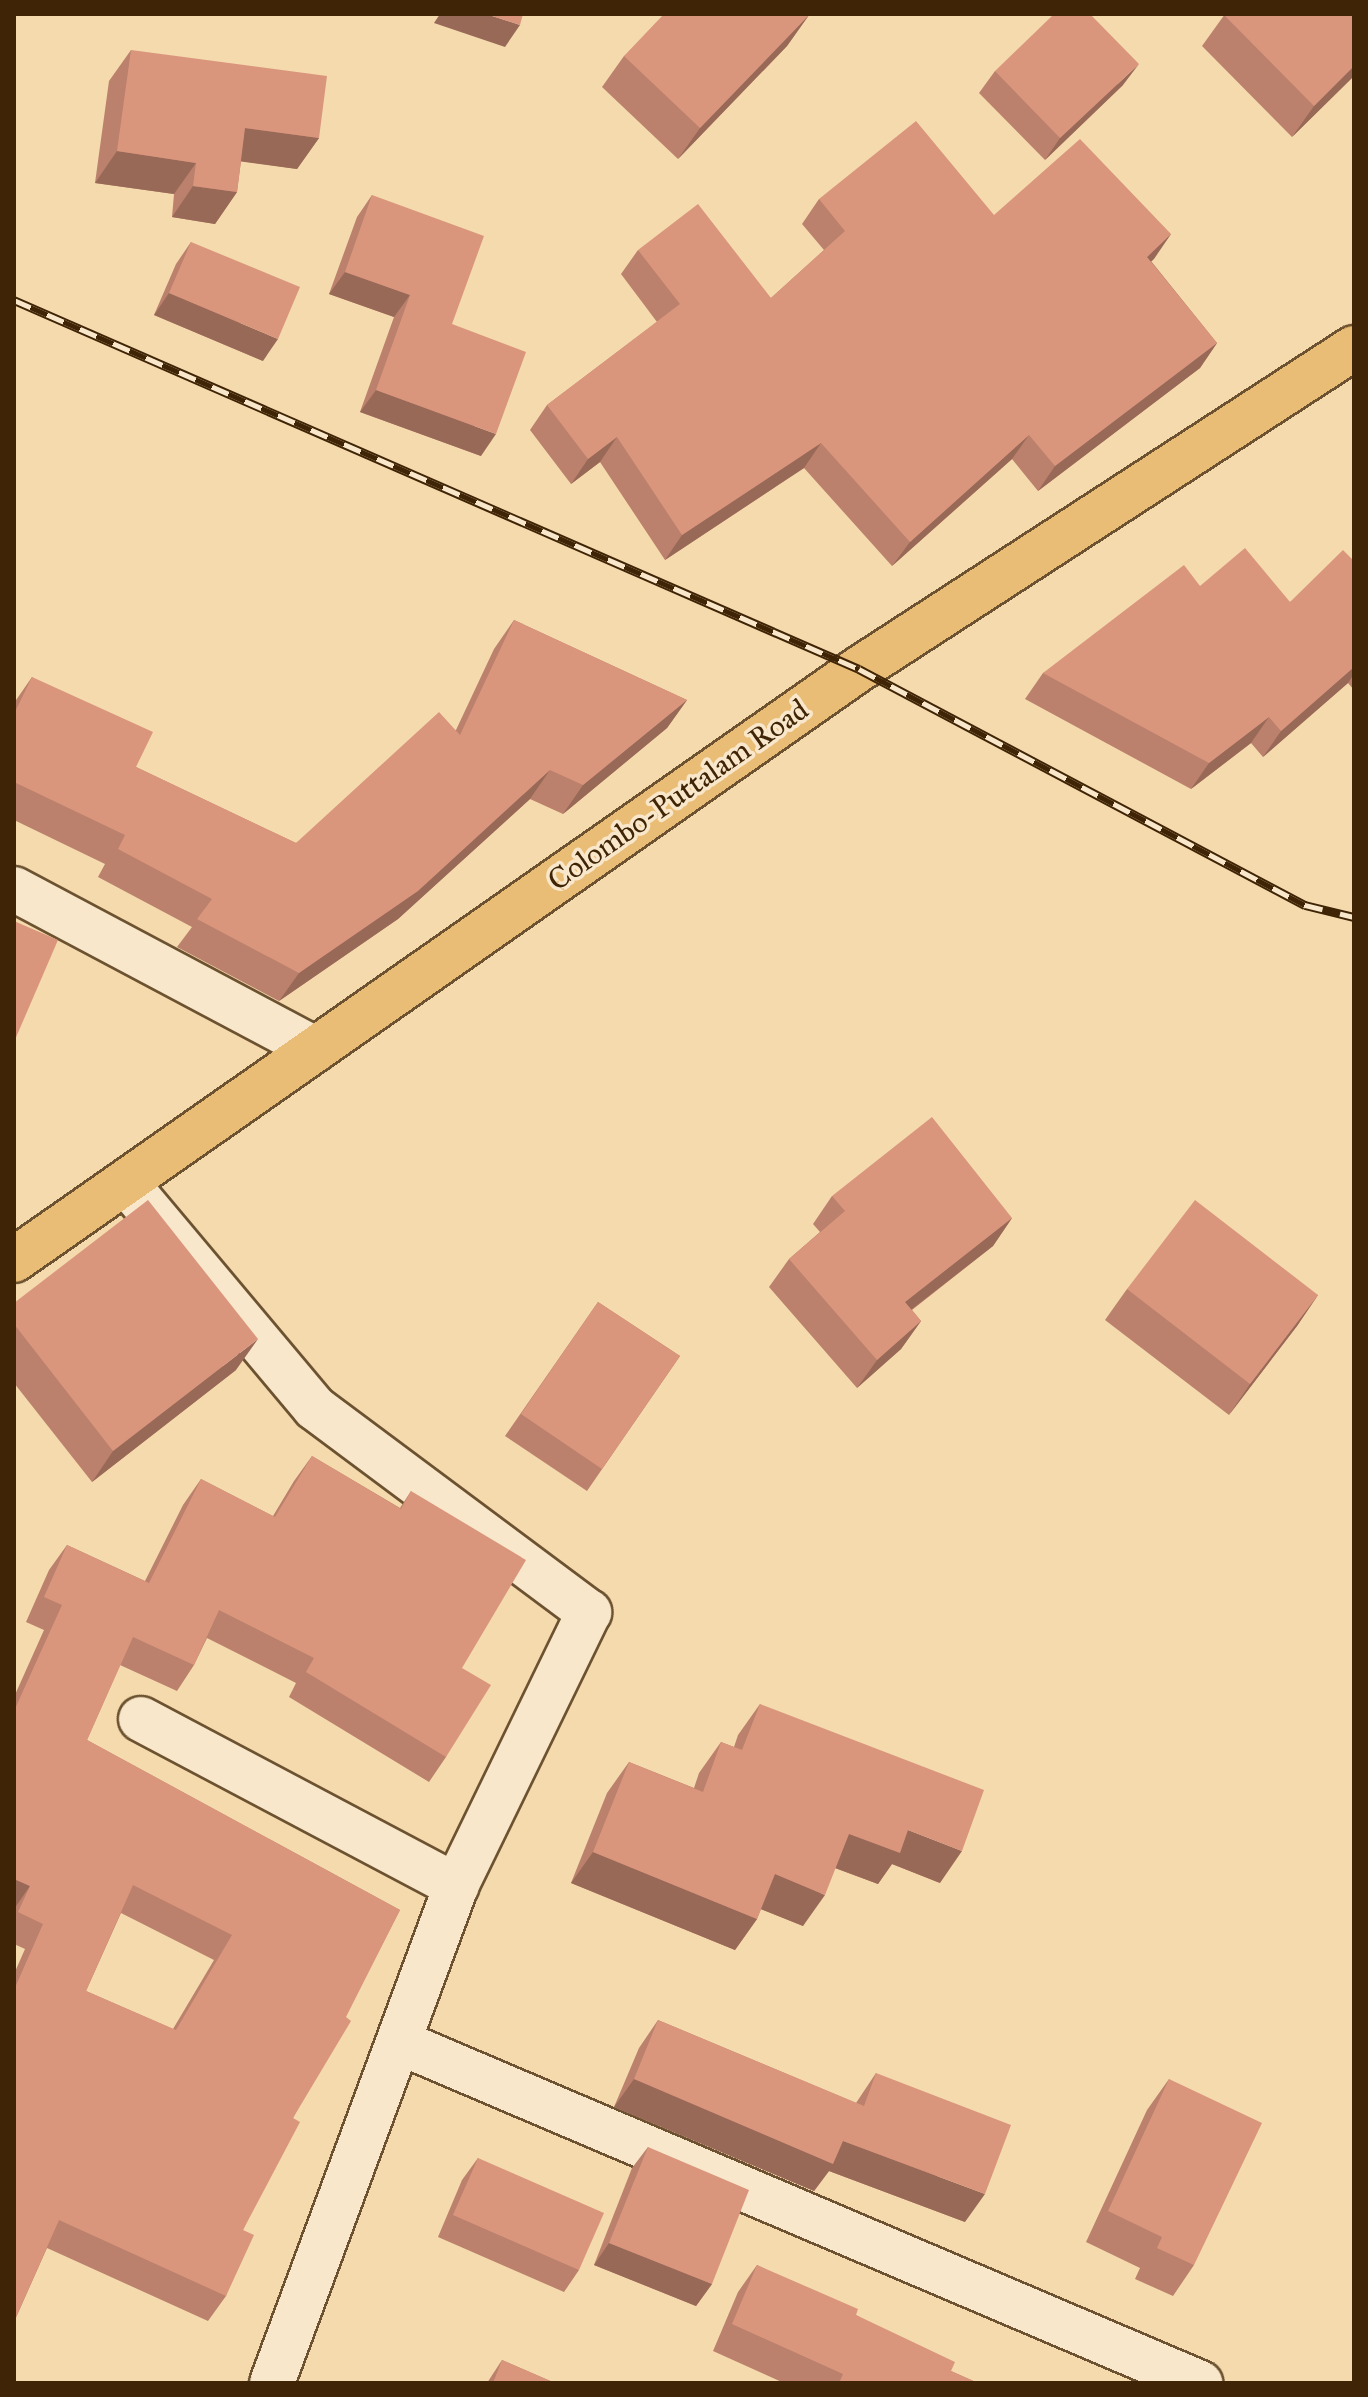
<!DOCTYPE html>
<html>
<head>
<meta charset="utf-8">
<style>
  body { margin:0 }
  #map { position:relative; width:1368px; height:2397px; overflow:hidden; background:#f4daad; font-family:"IM FELL Great Primer",serif }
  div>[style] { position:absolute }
  .roads { filter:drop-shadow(2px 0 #6c5230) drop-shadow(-2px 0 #6c5230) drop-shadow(0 2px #6c5230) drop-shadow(0 -2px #6c5230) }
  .minor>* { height:44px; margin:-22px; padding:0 22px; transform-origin:22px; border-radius:22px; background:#f8e7ca }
  .trunk>* { height:44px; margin:-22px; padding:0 22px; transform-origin:22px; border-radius:22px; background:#eabd76 }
  .rail>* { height:9px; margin-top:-4.5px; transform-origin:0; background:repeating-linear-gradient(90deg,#f8e7ca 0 18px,#3f2406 0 36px); box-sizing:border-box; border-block:2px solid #3f2406 }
  .wall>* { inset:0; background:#bb816c }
  .shaded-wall>* { inset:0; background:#996958 }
  .building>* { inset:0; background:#da967d }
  span { translate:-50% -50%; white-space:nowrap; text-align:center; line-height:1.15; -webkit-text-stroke:7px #f8e7ca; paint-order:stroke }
  .street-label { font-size:30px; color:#3f2406 }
  .frame { position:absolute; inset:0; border:16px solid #3f2406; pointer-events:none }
</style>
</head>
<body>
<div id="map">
  <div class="roads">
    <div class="minor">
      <i style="left:14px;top:889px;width:341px;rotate:28deg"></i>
      <i style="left:127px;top:1184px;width:292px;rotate:50deg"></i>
      <i style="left:315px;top:1408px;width:342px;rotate:36.7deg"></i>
      <i style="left:589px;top:1612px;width:305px;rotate:115.9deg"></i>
      <i style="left:456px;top:1886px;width:530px;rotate:110.32deg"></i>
      <i style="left:141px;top:1719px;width:357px;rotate:27.9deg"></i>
      <i style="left:399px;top:2042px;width:871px;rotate:23.06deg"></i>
    </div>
    <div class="trunk">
      <i style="left:14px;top:1260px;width:1031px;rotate:-34.97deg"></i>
      <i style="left:859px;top:669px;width:590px;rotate:-32.96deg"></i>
    </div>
  </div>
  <div class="rail">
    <i style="left:14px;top:300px;width:922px;rotate:23.59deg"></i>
    <i style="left:859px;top:669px;width:505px;rotate:27.89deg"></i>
    <i style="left:1305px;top:905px;width:50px;rotate:13.8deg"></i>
  </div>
  <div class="wall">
    <i style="clip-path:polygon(1225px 14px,1354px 14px,1354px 76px,1292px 137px,1202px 46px)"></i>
    <i style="clip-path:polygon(809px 15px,787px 46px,678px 159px,602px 87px,624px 56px)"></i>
    <i style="clip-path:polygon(131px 50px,319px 138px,297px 169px,241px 161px,237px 192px,215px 224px,172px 217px,174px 194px,95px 183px,109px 81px)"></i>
    <i style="clip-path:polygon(995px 71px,1123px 85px,1045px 160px,979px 93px)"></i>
    <i style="clip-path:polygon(372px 195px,452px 324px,481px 456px,360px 412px,394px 317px,329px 294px,357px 217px)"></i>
    <i style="clip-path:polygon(819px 199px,994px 215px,1171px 234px,1151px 261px,1217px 343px,1200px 368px,1038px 491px,1012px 459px,892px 566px,804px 468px,665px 560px,600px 462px,571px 484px,530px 430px,547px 405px,657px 322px,621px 274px,638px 250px,771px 298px,824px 250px,802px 224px)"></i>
    <i style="clip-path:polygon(191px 242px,263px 361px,154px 315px,176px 264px)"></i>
    <i style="clip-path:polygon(1354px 561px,1354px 690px,1348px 683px,1263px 757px,1251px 743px,1191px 789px,1025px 699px,1043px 673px,1200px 586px,1290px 602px)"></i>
    <i style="clip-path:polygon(514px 620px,687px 700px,667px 728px,563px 814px,530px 799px,398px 919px,279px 1001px,177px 947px,192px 927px,98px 877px,105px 864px,14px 820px,14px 703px,32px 677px,136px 767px,296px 843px,456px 730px,494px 649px)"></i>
    <i style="clip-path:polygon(832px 1196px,1012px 1218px,993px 1246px,912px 1310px,921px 1321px,901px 1349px,857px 1388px,769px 1287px,789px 1259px,820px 1232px,813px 1224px)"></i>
    <i style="clip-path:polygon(1127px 1289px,1318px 1295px,1297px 1326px,1229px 1415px,1105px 1320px)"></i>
    <i style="clip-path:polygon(598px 1302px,680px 1356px,587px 1491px,505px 1436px)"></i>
    <i style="clip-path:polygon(14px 1303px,236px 1370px,92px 1482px,14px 1383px)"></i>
    <i style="clip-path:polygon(evenodd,312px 1456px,400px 1508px,411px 1491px,462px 1668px,446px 1757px,429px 1782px,289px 1697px,296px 1683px,207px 1638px,194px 1665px,177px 1691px,120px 1665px,87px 1740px,400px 1910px,293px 2118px,243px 2230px,226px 2296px,208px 2321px,47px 2248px,14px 2322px,14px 1974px,25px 1949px,14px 1944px,14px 1697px,44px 1630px,26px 1622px,49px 1570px,67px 1545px,145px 1581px,183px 1505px,201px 1479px,273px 1516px,294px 1481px,312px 1456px,121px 1913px,214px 1960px,173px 2029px,86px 1991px,121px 1913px)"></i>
    <i style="clip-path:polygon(760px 1704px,940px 1883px,892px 1864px,878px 1884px,835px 1868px,803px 1926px,761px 1909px,757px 1919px,735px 1950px,571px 1883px,607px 1793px,629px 1762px,694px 1788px,699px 1773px,721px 1742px,734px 1747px,738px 1735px)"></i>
    <i style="clip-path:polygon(658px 2020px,856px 2103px,876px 2073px,965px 2222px,829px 2171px,814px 2191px,614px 2107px,639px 2048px)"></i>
    <i style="clip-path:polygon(1169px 2079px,1194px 2265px,1173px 2296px,1135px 2279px,1140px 2268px,1086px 2242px,1147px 2110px)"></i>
    <i style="clip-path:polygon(648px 2147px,712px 2284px,696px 2306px,594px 2265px,632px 2168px)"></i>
    <i style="clip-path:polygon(478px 2158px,579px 2270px,564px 2292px,438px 2237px,462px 2180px)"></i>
    <i style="clip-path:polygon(757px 2265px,856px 2315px,951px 2371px,978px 2383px,784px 2383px,713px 2351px,738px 2292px)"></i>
    <i style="clip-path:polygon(502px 2360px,555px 2383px,487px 2383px)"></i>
  </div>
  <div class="shaded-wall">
    <i style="clip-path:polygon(440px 14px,486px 14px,520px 25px,505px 47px,434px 23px)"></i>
    <i style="clip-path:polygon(809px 15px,787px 46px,678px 159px,700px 128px)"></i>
    <i style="clip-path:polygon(1139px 64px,1123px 85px,1045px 160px,1060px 138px)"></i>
    <i style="clip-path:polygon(1354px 66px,1354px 76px,1292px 137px,1314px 106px)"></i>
    <i style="clip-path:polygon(245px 128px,319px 138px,297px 169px,223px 159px)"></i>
    <i style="clip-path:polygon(117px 151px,196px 163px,174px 194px,95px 183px)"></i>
    <i style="clip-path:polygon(193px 186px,237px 192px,215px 224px,172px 217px)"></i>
    <i style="clip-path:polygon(1171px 234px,1154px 259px,1130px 281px,1147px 257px)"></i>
    <i style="clip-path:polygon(345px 272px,410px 295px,394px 317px,329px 294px)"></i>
    <i style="clip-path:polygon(169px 293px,278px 339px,263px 361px,154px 315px)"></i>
    <i style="clip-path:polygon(1217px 343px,1200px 368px,1038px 491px,1055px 466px)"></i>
    <i style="clip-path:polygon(376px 390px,496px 434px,481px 456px,360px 412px)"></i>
    <i style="clip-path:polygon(1029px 435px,1012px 459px,892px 566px,910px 542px)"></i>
    <i style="clip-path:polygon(617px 437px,600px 462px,571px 484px,588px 459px)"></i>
    <i style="clip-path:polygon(821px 443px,804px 468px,665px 560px,682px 535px)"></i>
    <i style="clip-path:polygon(1354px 667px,1354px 674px,1348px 683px,1263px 757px,1281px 731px)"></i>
    <i style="clip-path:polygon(687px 700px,667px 728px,563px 814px,583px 785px)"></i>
    <i style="clip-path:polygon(1269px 717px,1251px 743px,1191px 789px,1209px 763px)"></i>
    <i style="clip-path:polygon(550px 770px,530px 799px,398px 919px,279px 1001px,299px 973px)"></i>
    <i style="clip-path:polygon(1012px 1218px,993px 1246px,885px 1330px,905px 1302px)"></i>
    <i style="clip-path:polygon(1318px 1295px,1297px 1326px,1229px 1415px,1250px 1384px)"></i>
    <i style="clip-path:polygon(921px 1321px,901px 1349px,857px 1388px,877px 1360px)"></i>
    <i style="clip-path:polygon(258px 1339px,236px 1370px,92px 1482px,113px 1451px)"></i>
    <i style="clip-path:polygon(908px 1830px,962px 1851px,940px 1883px,892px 1864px,878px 1884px,827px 1865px,849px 1834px)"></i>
    <i style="clip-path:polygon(593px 1852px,757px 1919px,735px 1950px,571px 1883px)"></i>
    <i style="clip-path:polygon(775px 1874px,825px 1895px,803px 1926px,753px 1906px)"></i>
    <i style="clip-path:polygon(14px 1879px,30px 1886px,14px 1909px)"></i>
    <i style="clip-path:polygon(634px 2079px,843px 2141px,985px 2194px,965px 2222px,829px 2171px,814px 2191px,614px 2107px)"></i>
    <i style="clip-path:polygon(609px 2243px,712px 2284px,696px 2306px,594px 2265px)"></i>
  </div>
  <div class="building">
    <i style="clip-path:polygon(486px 14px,523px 14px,520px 25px)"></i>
    <i style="clip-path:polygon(664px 14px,808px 14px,809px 15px,700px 128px,624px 56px)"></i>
    <i style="clip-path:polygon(1054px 14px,1090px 14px,1139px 64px,1060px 138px,995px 71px)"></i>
    <i style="clip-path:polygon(1225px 14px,1354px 14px,1354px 66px,1314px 106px,1224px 15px)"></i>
    <i style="clip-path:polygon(131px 50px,327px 76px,319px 138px,245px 128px,237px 192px,193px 186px,196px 163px,117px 151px)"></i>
    <i style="clip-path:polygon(916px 121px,994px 215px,1080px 139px,1171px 234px,1147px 257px,1217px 343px,1055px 466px,1029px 435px,910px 542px,821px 443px,682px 535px,617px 437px,588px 459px,547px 405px,680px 304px,638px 250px,698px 204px,771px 298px,845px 231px,819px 199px)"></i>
    <i style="clip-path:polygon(372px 195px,484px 236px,452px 324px,526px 352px,496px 434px,376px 390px,410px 295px,345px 272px)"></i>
    <i style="clip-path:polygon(191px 242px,300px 287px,278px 339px,169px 293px)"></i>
    <i style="clip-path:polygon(1245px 548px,1290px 602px,1343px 550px,1354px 561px,1354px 667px,1281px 731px,1269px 717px,1209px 763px,1043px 673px,1184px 565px,1200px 586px)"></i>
    <i style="clip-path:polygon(514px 620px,687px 700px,583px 785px,550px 770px,418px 891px,299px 973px,197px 919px,212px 899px,118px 849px,125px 835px,14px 782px,14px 714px,32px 677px,153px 732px,136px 767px,296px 843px,439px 712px,460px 735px)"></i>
    <i style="clip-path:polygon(14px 921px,58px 940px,14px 1042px)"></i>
    <i style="clip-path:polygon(932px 1117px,1012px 1218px,905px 1302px,921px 1321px,877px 1360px,789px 1259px,845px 1211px,832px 1196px)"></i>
    <i style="clip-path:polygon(148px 1200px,258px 1339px,113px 1451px,14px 1324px,14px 1303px)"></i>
    <i style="clip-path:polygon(1195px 1200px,1318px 1295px,1250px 1384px,1127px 1289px)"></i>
    <i style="clip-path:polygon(598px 1302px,680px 1356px,602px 1469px,521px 1414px)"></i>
    <i style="clip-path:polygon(evenodd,312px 1456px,401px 1509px,411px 1491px,526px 1560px,462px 1668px,491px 1685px,446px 1757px,306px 1672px,314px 1658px,219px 1610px,194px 1665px,133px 1637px,87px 1740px,400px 1910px,346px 2017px,351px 2021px,293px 2118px,300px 2122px,243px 2230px,254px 2235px,226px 2296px,59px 2220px,14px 2322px,14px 1990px,43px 1924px,18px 1912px,30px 1886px,14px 1879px,14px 1711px,62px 1605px,44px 1597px,67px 1545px,149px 1583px,201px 1479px,275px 1517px,312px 1456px,133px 1885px,232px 1935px,176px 2030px,86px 1991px,133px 1885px)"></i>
    <i style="clip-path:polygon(760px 1704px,984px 1790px,962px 1851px,908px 1830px,900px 1853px,849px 1834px,825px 1895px,775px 1874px,757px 1919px,593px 1852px,629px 1762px,703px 1792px,721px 1742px,742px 1750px)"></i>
    <i style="clip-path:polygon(658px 2020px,864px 2106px,876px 2073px,1011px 2125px,985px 2194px,843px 2141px,833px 2164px,634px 2079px)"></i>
    <i style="clip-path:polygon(1169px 2079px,1262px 2123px,1194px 2265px,1157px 2248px,1162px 2237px,1108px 2211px)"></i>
    <i style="clip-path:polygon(648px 2147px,749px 2190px,712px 2284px,609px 2243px)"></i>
    <i style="clip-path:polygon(478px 2158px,604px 2213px,579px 2270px,453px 2215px)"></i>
    <i style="clip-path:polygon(757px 2265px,858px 2309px,856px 2315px,955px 2362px,951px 2371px,978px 2383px,839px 2383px,843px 2374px,732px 2324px)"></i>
    <i style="clip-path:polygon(502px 2360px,555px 2383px,493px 2383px)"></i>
  </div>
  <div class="street-label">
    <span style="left:678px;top:795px;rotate:-35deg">Colombo-Puttalam Road</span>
  </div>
  <div class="frame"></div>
</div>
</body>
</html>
